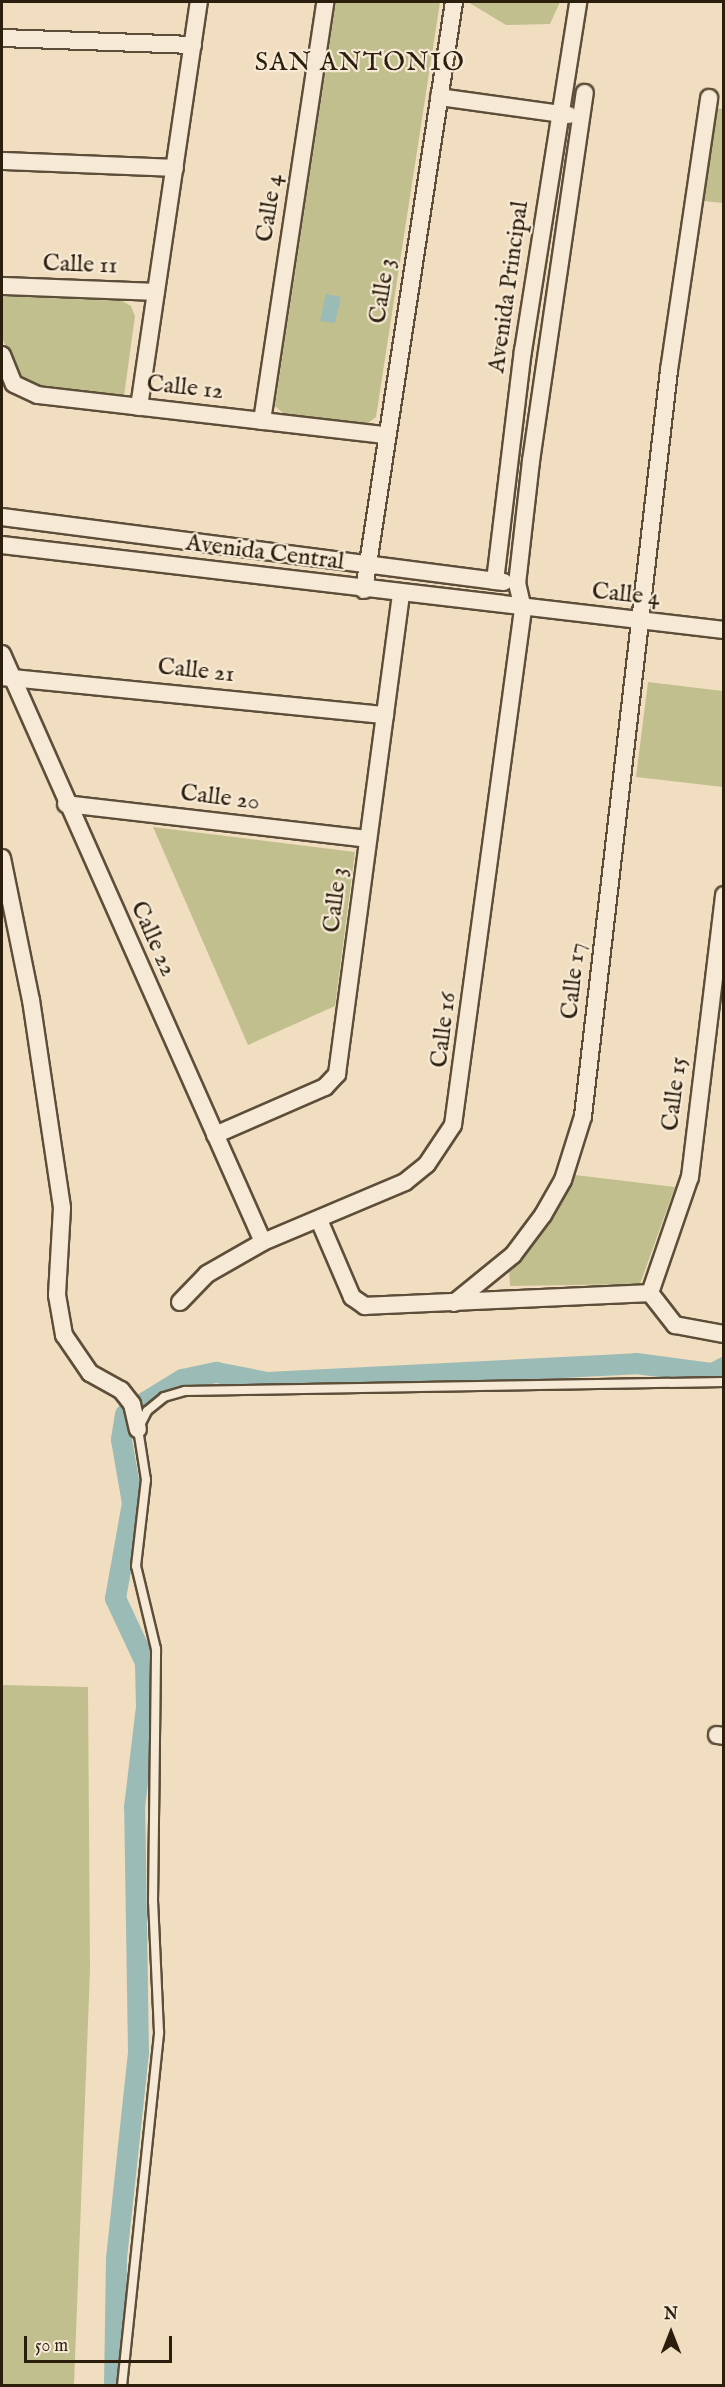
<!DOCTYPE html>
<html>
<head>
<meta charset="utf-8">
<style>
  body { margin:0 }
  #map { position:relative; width:725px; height:2387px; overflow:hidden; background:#f1dec0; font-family:"IM FELL English",serif }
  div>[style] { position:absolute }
  .green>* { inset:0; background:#c1bf8d }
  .water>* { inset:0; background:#9bbbb6 }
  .canal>* { height:21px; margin:-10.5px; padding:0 10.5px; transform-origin:10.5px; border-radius:10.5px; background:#9bbbb6 }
  .roads { filter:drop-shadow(2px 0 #5d4e39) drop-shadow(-2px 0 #5d4e39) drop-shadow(0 2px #5d4e39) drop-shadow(0 -2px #5d4e39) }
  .lane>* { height:8px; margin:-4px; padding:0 4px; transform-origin:4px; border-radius:4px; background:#f6ead6 }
  .street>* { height:16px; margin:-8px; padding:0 8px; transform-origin:8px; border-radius:8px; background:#f6ead6 }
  span { translate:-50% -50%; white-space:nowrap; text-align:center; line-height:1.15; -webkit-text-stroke:4.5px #f6ead6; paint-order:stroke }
  .street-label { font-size:24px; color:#2c1e0c }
  .neighbourhood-label { font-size:26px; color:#2c1e0c; letter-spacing:1.5px }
  .frame { position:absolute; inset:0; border:3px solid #2c1e0c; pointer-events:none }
  .north { position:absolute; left:641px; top:2303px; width:60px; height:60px; -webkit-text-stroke:4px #f6ead6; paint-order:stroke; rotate:0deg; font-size:16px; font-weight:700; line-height:24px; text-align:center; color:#2c1e0c }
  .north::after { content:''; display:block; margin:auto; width:21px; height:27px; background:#2c1e0c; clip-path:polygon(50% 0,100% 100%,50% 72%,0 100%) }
  .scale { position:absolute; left:24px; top:2336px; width:148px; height:27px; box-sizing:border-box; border:3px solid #2c1e0c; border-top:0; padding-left:8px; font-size:18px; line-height:21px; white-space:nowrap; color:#2c1e0c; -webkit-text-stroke:4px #f6ead6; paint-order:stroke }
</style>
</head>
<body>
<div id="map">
  <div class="green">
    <i style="clip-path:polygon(336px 2px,440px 2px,376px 417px,367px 424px,285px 415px,275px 406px)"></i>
    <i style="clip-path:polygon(468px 2px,560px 2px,550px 24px,506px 25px)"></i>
    <i style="clip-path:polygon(716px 108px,723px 109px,723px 203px,704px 201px)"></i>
    <i style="clip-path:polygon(2px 296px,122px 301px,131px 306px,135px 316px,124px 396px,30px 389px,18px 381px,2px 337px)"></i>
    <i style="clip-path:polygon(648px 682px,723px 691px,723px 787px,636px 777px)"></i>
    <i style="clip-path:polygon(153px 827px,355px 852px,335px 1006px,248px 1045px)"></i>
    <i style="clip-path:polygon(575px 1175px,675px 1187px,640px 1284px,510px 1286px,509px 1269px,550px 1220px)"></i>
    <i style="clip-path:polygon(2px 1685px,88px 1687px,90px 1970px,74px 2385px,2px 2385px)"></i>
  </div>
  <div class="water">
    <i style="clip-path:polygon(326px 294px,341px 297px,335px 323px,320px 321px)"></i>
  </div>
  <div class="canal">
    <i style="left:114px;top:2386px;width:128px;rotate:-89.1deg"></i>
    <i style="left:116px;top:2258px;width:207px;rotate:-83.9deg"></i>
    <i style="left:138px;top:2052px;width:245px;rotate:-90.9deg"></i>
    <i style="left:134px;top:1807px;width:101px;rotate:-83.2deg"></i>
    <i style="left:146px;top:1707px;width:45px;rotate:-91.3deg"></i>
    <i style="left:145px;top:1662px;width:71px;rotate:-115.1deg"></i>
    <i style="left:115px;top:1598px;width:97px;rotate:-79.9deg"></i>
    <i style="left:132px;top:1503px;width:65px;rotate:-99.8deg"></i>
    <i style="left:121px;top:1439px;width:25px;rotate:-81deg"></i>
    <i style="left:125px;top:1414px;width:67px;rotate:-31.6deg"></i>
    <i style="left:182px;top:1379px;width:35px;rotate:-12deg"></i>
    <i style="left:216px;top:1372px;width:52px;rotate:11.1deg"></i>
    <i style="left:267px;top:1382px;width:369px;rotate:-2.9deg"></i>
    <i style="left:636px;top:1363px;width:77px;rotate:7.5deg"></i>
    <i style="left:712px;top:1373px;width:13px;rotate:-27deg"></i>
  </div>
  <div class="roads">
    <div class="lane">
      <i style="left:122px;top:2386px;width:356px;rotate:-84deg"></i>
      <i style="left:159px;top:2032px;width:130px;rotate:-92.6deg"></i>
      <i style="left:153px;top:1902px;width:253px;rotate:-89.3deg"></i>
      <i style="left:156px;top:1649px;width:85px;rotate:-103.5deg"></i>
      <i style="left:136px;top:1566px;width:87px;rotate:-83.4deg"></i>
      <i style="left:146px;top:1480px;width:52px;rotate:-98.9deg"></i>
      <i style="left:138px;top:1429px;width:20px;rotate:-63deg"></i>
      <i style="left:147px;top:1411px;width:22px;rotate:-39deg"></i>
      <i style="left:164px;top:1397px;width:22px;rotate:-16deg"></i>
      <i style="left:185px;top:1391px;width:539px;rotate:-0.96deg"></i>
    </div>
    <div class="street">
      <i style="left:2px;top:38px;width:191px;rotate:2.1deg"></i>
      <i style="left:439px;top:97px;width:131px;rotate:7.9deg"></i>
      <i style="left:2px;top:161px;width:173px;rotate:2.3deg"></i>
      <i style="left:2px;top:286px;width:154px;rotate:2.2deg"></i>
      <i style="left:2px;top:355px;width:31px;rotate:68deg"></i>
      <i style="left:14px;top:384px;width:26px;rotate:25deg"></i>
      <i style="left:38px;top:395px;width:348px;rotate:6.6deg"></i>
      <i style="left:139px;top:407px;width:409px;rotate:-81.6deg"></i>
      <i style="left:262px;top:421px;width:424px;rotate:-81.4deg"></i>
      <i style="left:2px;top:517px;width:506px;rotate:7.38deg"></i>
      <i style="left:2px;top:545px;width:727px;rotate:6.71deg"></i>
      <i style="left:495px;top:581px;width:232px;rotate:-83.1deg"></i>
      <i style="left:523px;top:351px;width:353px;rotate:-81deg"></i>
      <i style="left:364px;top:590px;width:595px;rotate:-81.3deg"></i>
      <i style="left:2px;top:654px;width:643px;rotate:66.06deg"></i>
      <i style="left:2px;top:677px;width:385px;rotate:5.7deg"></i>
      <i style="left:66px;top:804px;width:304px;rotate:6.6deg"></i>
      <i style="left:2px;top:858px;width:145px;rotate:78.5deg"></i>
      <i style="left:31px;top:1000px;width:210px;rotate:81.5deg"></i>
      <i style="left:62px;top:1208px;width:87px;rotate:93.3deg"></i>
      <i style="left:57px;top:1295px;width:41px;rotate:80.1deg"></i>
      <i style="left:64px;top:1335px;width:46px;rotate:55.6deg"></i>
      <i style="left:90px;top:1373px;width:35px;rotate:29deg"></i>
      <i style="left:121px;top:1390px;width:18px;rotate:52deg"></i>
      <i style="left:132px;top:1404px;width:26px;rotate:77deg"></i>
      <i style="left:215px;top:1135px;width:120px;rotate:-23.6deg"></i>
      <i style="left:325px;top:1087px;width:18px;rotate:-47deg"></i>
      <i style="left:337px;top:1074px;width:484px;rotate:-82.4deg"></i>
      <i style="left:319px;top:1220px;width:84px;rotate:66.8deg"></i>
      <i style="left:352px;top:1297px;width:16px;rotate:35deg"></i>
      <i style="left:365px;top:1306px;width:285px;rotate:-2.6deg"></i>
      <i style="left:650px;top:1293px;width:123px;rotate:-71deg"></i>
      <i style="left:690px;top:1177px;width:284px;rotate:-83.1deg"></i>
      <i style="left:650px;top:1293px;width:41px;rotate:52deg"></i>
      <i style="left:675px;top:1325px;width:50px;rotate:10.4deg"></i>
      <i style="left:180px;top:1302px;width:39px;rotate:-46deg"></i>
      <i style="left:207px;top:1274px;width:64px;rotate:-29.7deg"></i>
      <i style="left:263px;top:1242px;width:154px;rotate:-22.9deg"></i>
      <i style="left:405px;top:1182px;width:28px;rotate:-39deg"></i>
      <i style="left:427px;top:1164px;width:47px;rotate:-56.3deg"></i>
      <i style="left:453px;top:1125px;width:521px;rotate:-82.27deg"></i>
      <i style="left:523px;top:609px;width:26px;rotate:-103deg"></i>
      <i style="left:517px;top:584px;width:124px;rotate:-83.5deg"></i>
      <i style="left:531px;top:461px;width:372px;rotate:-81.7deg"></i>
      <i style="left:454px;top:1303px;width:76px;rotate:-39.1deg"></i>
      <i style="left:513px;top:1255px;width:50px;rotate:-53.1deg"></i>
      <i style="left:543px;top:1215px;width:40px;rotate:-60.3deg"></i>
      <i style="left:563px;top:1180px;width:67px;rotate:-72.6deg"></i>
      <i style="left:583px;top:1116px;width:751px;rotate:-83.42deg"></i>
      <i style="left:669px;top:370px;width:275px;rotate:-81.6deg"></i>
      <i style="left:717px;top:1735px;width:7px;rotate:8deg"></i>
    </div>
  </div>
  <div class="street-label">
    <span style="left:270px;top:208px;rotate:-81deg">Calle 4</span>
    <span style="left:80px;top:265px;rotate:2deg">Calle 11</span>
    <span style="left:509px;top:287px;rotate:-82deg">Avenida Principal</span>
    <span style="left:383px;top:291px;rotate:-81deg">Calle 3</span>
    <span style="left:185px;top:388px;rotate:6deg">Calle 12</span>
    <span style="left:265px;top:553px;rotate:7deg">Avenida Central</span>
    <span style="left:626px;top:595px;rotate:6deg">Calle 4</span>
    <span style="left:196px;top:671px;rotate:6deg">Calle 21</span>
    <span style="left:220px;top:798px;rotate:7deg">Calle 20</span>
    <span style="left:336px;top:900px;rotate:-83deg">Calle 3</span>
    <span style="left:153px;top:939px;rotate:66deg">Calle 22</span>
    <span style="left:574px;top:981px;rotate:-84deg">Calle 17</span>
    <span style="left:444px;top:1030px;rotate:-83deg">Calle 16</span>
    <span style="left:675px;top:1094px;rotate:-83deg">Calle 15</span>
  </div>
  <div class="neighbourhood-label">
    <span style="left:360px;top:63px">SAN ANTONIO</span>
  </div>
  <div class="frame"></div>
  <div class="north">N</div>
  <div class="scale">50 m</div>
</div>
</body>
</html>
